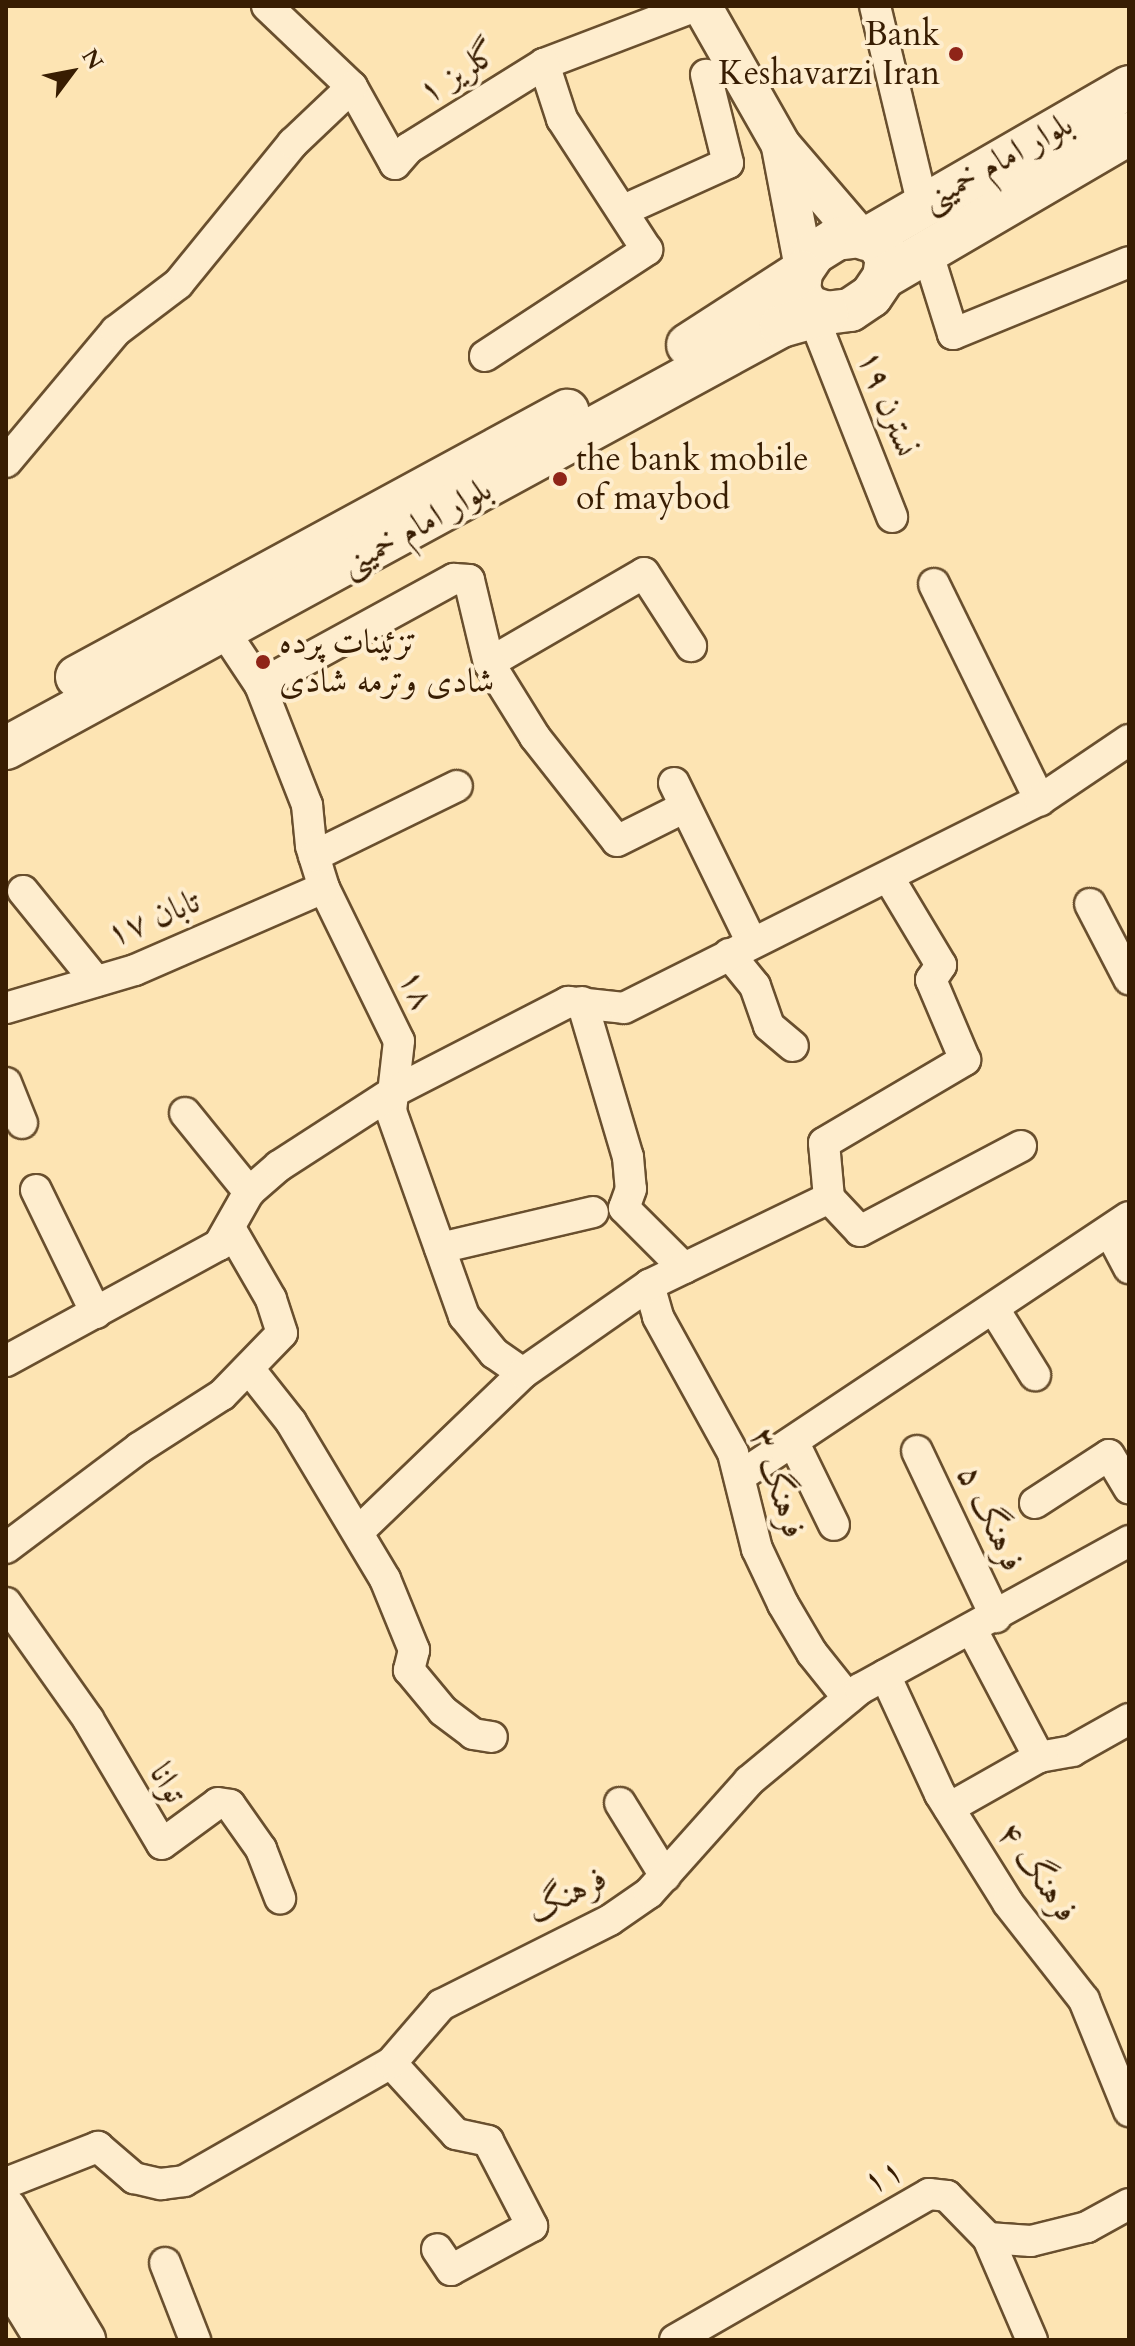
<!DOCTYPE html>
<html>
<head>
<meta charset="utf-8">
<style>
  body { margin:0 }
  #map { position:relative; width:1135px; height:2346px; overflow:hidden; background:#fde4b3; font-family:Cardo,Amiri,serif }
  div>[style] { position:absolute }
  .roads { filter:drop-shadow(2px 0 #694f2e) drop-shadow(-2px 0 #694f2e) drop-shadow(0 2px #694f2e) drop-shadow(0 -2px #694f2e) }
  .minor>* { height:30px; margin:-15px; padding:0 15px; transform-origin:15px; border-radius:15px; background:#feedce }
  .tertiary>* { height:38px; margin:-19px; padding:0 19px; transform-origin:19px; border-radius:19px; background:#feedce }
  .secondary>* { height:42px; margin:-21px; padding:0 21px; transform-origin:21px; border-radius:21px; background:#feedce }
  .dots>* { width:22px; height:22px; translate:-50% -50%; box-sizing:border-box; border:4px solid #feedce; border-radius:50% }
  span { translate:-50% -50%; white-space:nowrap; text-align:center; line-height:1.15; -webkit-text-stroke:8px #feedce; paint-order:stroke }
  .poi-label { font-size:34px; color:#381d02 }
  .right { translate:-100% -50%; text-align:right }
  .left { translate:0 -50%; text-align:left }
  .street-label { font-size:34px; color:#381d02 }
  .frame { position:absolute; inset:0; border:8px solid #381d02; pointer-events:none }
  .north { position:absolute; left:32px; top:32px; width:80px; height:80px; -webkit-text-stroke:6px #feedce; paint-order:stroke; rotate:58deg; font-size:22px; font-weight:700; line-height:32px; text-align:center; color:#381d02 }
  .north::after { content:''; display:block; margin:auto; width:28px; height:36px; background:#381d02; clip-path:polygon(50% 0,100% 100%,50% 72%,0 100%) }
</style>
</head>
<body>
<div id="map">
  <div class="roads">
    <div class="minor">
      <i style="left:267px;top:6px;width:117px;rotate:43.6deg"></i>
      <i style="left:352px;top:87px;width:88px;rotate:60.8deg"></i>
      <i style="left:395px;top:164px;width:21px;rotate:-49deg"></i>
      <i style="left:409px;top:148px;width:159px;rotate:-31.9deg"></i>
      <i style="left:544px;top:64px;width:163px;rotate:-20.9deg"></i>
      <i style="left:875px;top:6px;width:202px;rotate:76.5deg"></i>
      <i style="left:624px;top:210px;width:114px;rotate:-24.3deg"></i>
      <i style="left:728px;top:163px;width:91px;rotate:-104deg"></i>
      <i style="left:927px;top:251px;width:87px;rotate:72.6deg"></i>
      <i style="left:953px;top:334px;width:190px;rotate:-22.2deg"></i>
      <i style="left:813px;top:316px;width:216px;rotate:68.5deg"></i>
      <i style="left:485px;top:356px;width:194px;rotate:-33.2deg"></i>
      <i style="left:647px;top:250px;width:156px;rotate:-123deg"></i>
      <i style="left:562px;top:119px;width:58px;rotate:-108.1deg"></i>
      <i style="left:6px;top:462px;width:171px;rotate:-50deg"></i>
      <i style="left:116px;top:331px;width:78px;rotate:-37.2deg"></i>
      <i style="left:178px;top:284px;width:182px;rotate:-50.8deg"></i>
      <i style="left:293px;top:143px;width:81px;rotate:-43.5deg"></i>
      <i style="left:934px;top:584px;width:241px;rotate:63.9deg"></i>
      <i style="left:224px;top:631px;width:65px;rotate:56.3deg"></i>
      <i style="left:260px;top:685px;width:129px;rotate:68.6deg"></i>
      <i style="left:307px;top:805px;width:41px;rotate:84.4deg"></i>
      <i style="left:311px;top:846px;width:44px;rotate:72.8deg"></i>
      <i style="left:324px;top:888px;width:170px;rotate:63.9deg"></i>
      <i style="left:399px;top:1041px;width:70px;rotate:96.5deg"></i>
      <i style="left:391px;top:1111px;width:218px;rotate:70.4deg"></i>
      <i style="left:464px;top:1316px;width:48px;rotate:51deg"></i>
      <i style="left:494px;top:1353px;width:35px;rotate:35deg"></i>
      <i style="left:489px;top:663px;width:179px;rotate:-30.1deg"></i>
      <i style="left:644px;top:573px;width:87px;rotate:57.2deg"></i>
      <i style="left:260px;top:685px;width:221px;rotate:-28.7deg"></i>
      <i style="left:454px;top:579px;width:15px;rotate:4deg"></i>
      <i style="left:469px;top:580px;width:85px;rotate:76.5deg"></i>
      <i style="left:489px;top:663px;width:87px;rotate:58.1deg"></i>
      <i style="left:535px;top:737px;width:132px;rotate:51.7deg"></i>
      <i style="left:617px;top:841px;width:76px;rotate:-26.6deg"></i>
      <i style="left:674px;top:783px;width:178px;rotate:64deg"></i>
      <i style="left:314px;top:856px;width:159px;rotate:-26.1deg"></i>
      <i style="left:23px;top:891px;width:116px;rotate:51deg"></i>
      <i style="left:1090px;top:904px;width:85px;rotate:62.5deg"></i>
      <i style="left:729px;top:954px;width:41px;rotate:50.9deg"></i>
      <i style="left:755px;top:986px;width:42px;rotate:70.7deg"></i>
      <i style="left:769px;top:1026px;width:31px;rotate:40deg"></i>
      <i style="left:582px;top:1002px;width:162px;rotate:73.5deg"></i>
      <i style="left:628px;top:1157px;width:32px;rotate:85deg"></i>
      <i style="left:631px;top:1189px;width:20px;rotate:110deg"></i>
      <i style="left:624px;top:1208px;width:85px;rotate:45deg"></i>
      <i style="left:6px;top:1008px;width:134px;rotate:-16.4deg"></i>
      <i style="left:135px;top:970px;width:206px;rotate:-23.5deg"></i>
      <i style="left:6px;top:1083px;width:43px;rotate:68.2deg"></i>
      <i style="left:185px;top:1113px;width:102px;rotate:51deg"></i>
      <i style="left:36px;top:1190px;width:137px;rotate:64deg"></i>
      <i style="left:829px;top:1198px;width:45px;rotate:46.8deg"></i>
      <i style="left:860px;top:1231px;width:182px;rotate:-27.8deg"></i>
      <i style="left:1110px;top:1232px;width:41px;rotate:62.2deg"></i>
      <i style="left:440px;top:1248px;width:157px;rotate:-13.2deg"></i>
      <i style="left:649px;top:1285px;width:33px;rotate:74deg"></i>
      <i style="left:658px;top:1317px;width:155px;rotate:61.1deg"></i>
      <i style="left:733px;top:1453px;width:99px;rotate:76deg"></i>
      <i style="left:757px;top:1549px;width:61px;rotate:64.7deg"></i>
      <i style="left:783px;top:1604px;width:57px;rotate:59.4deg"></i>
      <i style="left:812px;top:1653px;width:58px;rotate:51.3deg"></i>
      <i style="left:994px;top:1309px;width:78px;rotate:58.2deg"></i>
      <i style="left:6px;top:1361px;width:243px;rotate:-28.6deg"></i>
      <i style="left:219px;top:1245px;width:61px;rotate:-60.5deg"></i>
      <i style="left:249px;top:1192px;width:40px;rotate:-41deg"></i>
      <i style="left:279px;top:1166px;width:138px;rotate:-32.9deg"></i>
      <i style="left:395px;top:1091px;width:195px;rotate:-27.2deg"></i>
      <i style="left:568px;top:1002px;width:56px;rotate:6.1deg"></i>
      <i style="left:624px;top:1008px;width:465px;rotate:-26.6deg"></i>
      <i style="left:1040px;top:800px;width:107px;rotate:-34deg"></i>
      <i style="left:250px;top:1370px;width:66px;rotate:51.7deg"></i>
      <i style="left:291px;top:1422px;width:183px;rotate:59.1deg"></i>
      <i style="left:385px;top:1579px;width:77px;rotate:67.8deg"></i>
      <i style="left:414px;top:1650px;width:21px;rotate:104deg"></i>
      <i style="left:409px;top:1670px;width:53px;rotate:50.3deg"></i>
      <i style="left:443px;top:1711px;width:38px;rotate:37deg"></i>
      <i style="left:473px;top:1734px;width:19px;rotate:9deg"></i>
      <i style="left:794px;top:1443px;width:91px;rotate:64deg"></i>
      <i style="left:917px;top:1451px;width:184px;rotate:64.6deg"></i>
      <i style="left:742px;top:1475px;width:465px;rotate:-33.7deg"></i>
      <i style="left:1035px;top:1503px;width:88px;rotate:-33deg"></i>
      <i style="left:1109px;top:1455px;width:39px;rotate:59deg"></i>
      <i style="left:358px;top:1532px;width:229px;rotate:-43.9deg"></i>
      <i style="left:523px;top:1373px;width:154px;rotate:-34.9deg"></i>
      <i style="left:649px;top:1285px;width:200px;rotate:-25.8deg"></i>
      <i style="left:829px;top:1198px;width:55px;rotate:-95.2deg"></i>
      <i style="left:824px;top:1143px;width:164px;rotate:-30.5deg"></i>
      <i style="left:965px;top:1060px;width:87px;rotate:-113deg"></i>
      <i style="left:931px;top:980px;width:18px;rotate:-56deg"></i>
      <i style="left:941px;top:965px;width:101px;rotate:-120.9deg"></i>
      <i style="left:6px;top:1548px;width:166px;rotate:-36.9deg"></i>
      <i style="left:139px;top:1448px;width:98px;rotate:-32.6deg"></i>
      <i style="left:222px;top:1395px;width:86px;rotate:-45.9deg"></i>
      <i style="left:282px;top:1333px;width:36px;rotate:-108deg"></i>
      <i style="left:271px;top:1299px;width:82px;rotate:-120deg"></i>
      <i style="left:6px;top:1603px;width:142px;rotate:54.7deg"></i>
      <i style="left:88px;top:1719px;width:145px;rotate:59.4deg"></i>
      <i style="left:162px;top:1844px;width:69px;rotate:-36.2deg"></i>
      <i style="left:218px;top:1803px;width:12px;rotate:9deg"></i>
      <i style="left:230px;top:1805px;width:54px;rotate:54.8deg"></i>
      <i style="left:261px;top:1849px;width:53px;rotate:68.8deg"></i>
      <i style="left:972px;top:1630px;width:144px;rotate:62.2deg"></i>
      <i style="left:885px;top:1675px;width:131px;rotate:65.2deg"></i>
      <i style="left:940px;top:1794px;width:128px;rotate:58deg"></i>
      <i style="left:1008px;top:1903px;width:123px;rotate:51.9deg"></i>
      <i style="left:1084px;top:2000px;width:120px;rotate:67.9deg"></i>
      <i style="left:620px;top:1803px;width:86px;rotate:58.3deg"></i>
      <i style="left:949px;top:1808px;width:103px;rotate:-29.5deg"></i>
      <i style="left:1039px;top:1757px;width:34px;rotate:-10deg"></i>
      <i style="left:1072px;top:1751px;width:65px;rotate:-29.3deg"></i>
      <i style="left:391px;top:2063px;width:96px;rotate:47.5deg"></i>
      <i style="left:456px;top:2134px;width:33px;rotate:12deg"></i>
      <i style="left:488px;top:2141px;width:96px;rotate:62.6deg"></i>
      <i style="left:532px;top:2226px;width:92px;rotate:151.5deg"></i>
      <i style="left:451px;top:2270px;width:25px;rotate:-124deg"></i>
      <i style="left:6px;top:2183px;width:99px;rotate:-21.4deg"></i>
      <i style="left:98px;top:2147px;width:48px;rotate:40.7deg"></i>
      <i style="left:134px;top:2178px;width:28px;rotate:13deg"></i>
      <i style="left:161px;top:2184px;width:23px;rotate:-7deg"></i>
      <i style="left:184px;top:2181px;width:238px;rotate:-29.7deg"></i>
      <i style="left:391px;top:2063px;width:77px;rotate:-49.2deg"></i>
      <i style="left:441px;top:2005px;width:189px;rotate:-26.7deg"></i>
      <i style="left:610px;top:1920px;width:47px;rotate:-34.7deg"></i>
      <i style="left:649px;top:1893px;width:150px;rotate:-48.2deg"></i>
      <i style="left:749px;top:1781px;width:144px;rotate:-39.7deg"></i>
      <i style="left:860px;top:1689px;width:307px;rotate:-28.8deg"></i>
      <i style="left:988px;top:2238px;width:111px;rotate:66.7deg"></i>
      <i style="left:165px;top:2263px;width:83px;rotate:68.7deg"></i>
      <i style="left:675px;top:2340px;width:293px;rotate:-29.9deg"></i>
      <i style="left:929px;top:2194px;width:18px;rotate:6deg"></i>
      <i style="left:947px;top:2196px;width:59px;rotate:45.7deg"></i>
      <i style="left:988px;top:2238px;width:43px;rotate:4deg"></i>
      <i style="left:1031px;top:2241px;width:58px;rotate:-14deg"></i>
      <i style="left:1087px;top:2227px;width:48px;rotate:-28.7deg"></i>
    </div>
    <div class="tertiary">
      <i style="left:702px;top:6px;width:160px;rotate:60.4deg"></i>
      <i style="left:781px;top:145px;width:120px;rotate:49.4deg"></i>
      <i style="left:781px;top:147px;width:123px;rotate:79.2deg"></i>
    </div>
    <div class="secondary">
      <i style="left:859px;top:236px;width:19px;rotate:18deg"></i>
      <i style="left:877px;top:242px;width:19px;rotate:58deg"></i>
      <i style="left:887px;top:258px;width:19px;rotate:99deg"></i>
      <i style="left:884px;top:277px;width:23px;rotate:124deg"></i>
      <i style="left:871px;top:296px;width:25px;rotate:146deg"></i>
      <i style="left:850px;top:310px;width:23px;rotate:173deg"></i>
      <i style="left:827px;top:313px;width:20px;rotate:-162deg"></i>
      <i style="left:808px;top:307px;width:18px;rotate:-119deg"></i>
      <i style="left:799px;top:291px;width:19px;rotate:-84deg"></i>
      <i style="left:801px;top:272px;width:23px;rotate:-56deg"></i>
      <i style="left:814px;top:253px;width:26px;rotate:-32deg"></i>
      <i style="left:836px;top:239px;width:23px;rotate:-7deg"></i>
      <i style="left:866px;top:239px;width:304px;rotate:-30deg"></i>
      <i style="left:884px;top:277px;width:284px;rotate:-30.3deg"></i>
      <i style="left:688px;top:345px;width:135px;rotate:-32.9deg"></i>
      <i style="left:77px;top:677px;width:558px;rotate:-28.5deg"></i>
      <i style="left:6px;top:748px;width:882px;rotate:-28.57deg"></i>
      <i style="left:781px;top:326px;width:48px;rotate:-15.8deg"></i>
      <i style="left:6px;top:2210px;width:152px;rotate:59deg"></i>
      <i style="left:6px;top:2273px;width:79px;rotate:58.5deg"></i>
    </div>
  </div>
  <div class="dots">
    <i style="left:956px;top:54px;background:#8f2418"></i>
    <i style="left:560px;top:479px;background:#8f2418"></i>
    <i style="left:263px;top:662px;background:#8f2418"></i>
  </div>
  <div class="poi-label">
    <span class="right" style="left:940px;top:54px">Bank<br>Keshavarzi Iran</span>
    <span class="left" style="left:576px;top:479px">the bank mobile<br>of maybod</span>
    <span class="left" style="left:279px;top:662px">تزئینات پرده<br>شادی وترمه شادی</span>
  </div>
  <div class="street-label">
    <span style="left:458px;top:72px;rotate:-32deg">گلریز ۱</span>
    <span style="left:997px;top:162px;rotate:-29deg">بلوار امام خمینی</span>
    <span style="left:888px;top:403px;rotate:69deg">نسترن ۱۹</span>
    <span style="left:416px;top:527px;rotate:-29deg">بلوار امام خمینی</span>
    <span style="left:153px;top:918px;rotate:-22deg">تابان ۱۷</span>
    <span style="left:417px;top:989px;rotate:65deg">۱۸</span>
    <span style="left:778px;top:1483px;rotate:72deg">فرهنگ ۳</span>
    <span style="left:991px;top:1518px;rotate:65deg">فرهنگ ۵</span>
    <span style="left:168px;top:1783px;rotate:58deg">توانا</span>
    <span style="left:1038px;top:1872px;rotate:55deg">فرهنگ ۴</span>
    <span style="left:567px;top:1895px;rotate:-27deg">فرهنگ</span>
    <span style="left:883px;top:2176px;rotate:-26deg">۱۱</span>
  </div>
  <div class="frame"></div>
  <div class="north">N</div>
</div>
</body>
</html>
